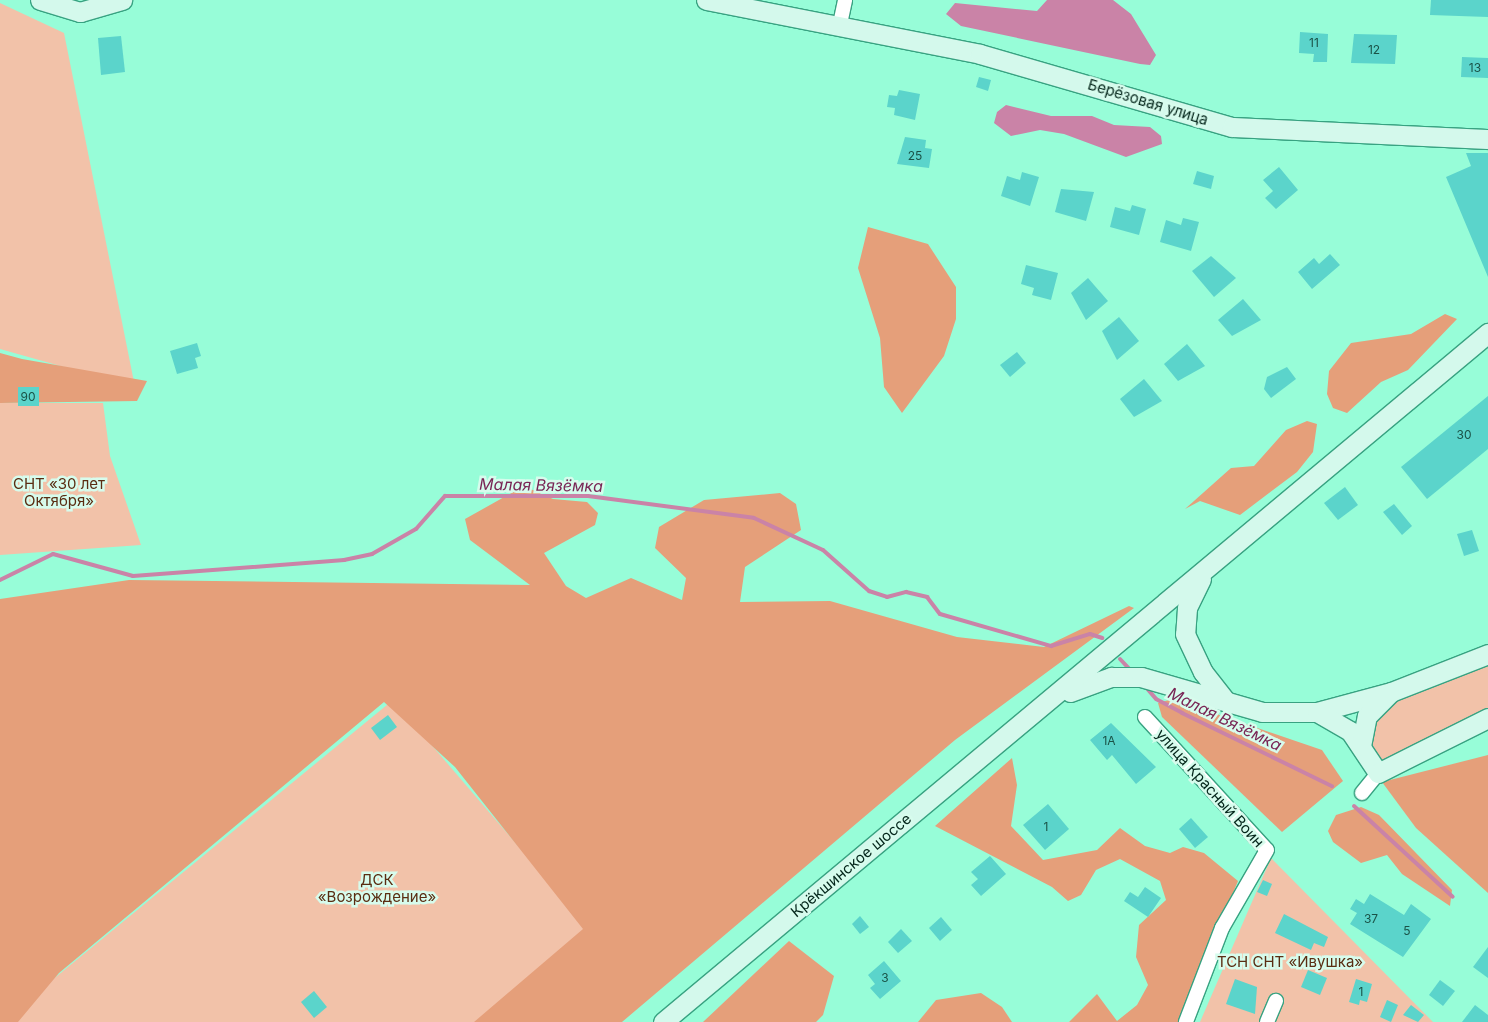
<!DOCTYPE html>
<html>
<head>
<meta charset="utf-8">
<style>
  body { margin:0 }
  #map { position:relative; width:1488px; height:1022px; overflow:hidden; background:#97fdd8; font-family:Inter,sans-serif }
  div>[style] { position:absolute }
  .green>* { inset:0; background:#f2c2a9 }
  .forest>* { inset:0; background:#e59f7a }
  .water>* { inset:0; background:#ca83a7 }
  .stream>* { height:4px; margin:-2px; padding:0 2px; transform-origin:2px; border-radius:2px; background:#ca83a7 }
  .building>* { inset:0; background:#5bd4cb }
  .roads { filter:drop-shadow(1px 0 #38a281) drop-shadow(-1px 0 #38a281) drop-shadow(0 1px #38a281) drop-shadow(0 -1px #38a281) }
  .street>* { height:14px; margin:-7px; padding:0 7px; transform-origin:7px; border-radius:7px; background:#fff }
  .secondary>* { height:19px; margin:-9.5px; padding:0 9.5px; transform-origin:9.5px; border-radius:9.5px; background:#d4f9ec }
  span { translate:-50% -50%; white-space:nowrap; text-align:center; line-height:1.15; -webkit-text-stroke:5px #d7fced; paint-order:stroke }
  .number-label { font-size:12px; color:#1a5247 }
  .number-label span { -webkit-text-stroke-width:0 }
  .street-label { font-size:15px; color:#04261b }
  .park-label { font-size:15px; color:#5a2d12 }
  .water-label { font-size:16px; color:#792555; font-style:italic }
</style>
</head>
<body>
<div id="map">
  <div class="green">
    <i style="clip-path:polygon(0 3px,64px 33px,135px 387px,0 349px)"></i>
    <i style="clip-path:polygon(0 403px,103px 403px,110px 456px,141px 545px,0 555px)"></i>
    <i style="clip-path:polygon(1488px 663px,1488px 714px,1381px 768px,1370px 738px,1376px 717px,1391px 701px)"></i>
    <i style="clip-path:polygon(393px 700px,621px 966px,559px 1022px,1px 1022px)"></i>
    <i style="clip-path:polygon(1271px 858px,1433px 1022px,1200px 1022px)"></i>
  </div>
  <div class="forest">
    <i style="clip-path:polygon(868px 227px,928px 244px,956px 287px,956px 319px,944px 356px,902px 413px,884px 387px,880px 338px,858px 268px)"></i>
    <i style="clip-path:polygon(1445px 314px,1457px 319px,1408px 370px,1381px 382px,1347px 413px,1333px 408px,1327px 394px,1329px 371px,1351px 343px,1411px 334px)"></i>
    <i style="clip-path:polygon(0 353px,22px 359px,147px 381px,137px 401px,0 403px)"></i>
    <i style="clip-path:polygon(1307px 421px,1317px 424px,1313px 452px,1297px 472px,1240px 515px,1200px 501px,1185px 509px,1231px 468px,1254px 466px,1286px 430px)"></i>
    <i style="clip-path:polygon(524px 486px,553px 499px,587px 502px,598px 513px,595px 525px,544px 553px,566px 586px,586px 598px,631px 578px,682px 600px,686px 578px,655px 548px,659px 527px,704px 500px,780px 493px,796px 504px,801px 530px,745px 567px,740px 602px,830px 601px,957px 637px,1044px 647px,1129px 606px,1134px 608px,955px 740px,622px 1022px,474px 1022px,583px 929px,455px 767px,384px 702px,59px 973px,18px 1022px,0 1022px,0 599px,129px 580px,530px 585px,470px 540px,465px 519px)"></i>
    <i style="clip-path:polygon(1173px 699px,1322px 750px,1343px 781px,1282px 832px,1162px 717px,1158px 703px)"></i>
    <i style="clip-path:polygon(1488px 755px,1488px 893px,1416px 828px,1382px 782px)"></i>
    <i style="clip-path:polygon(1012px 758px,1017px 785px,1011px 826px,1043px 860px,1097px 850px,1120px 828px,1145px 846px,1170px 853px,1183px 847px,1204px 853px,1238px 881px,1179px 1022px,1069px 1022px,1097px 994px,1117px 1021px,1137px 1005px,1148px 985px,1136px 957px,1139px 925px,1166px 900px,1160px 881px,1120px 859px,1096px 870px,1081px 895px,1068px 901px,1052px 887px,935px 826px)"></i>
    <i style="clip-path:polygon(1361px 807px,1379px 815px,1452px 890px,1450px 906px,1402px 874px,1387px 855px,1361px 863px,1333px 842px,1328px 831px,1336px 815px)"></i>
    <i style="clip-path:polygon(789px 941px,834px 976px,823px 1015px,816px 1022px,703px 1022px)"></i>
    <i style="clip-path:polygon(981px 993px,1002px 1007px,1012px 1022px,918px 1022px,936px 1000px)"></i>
  </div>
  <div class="water">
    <i style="clip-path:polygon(1047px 0,1113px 0,1131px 14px,1156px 55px,1150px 65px,1140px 64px,961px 26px,946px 14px,955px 3px,1037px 11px)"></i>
    <i style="clip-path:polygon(1006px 105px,1051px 116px,1092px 116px,1114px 125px,1150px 127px,1161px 136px,1162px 144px,1126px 157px,1064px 134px,1040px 130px,1011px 136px,994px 123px,997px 112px)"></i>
  </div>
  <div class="stream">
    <i style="left:0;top:580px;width:59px;rotate:-26.1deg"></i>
    <i style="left:53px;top:554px;width:83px;rotate:15.4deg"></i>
    <i style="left:133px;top:576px;width:212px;rotate:-4.3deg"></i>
    <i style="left:344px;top:560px;width:29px;rotate:-12deg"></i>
    <i style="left:372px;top:554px;width:51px;rotate:-29.6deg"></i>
    <i style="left:416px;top:529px;width:44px;rotate:-48.7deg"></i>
    <i style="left:445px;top:496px;width:143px"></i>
    <i style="left:588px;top:496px;width:167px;rotate:7.5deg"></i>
    <i style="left:754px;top:518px;width:76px;rotate:24.9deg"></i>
    <i style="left:823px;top:550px;width:62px;rotate:41.7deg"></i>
    <i style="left:869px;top:591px;width:19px;rotate:18deg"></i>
    <i style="left:887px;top:597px;width:20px;rotate:-15deg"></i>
    <i style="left:906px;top:592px;width:22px;rotate:13deg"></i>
    <i style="left:927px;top:597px;width:21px;rotate:53deg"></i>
    <i style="left:940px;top:614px;width:116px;rotate:16.1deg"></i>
    <i style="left:1051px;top:646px;width:41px;rotate:-17.1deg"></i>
    <i style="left:1090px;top:634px;width:13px;rotate:18deg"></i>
    <i style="left:1120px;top:659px;width:16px;rotate:47deg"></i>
    <i style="left:1144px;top:685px;width:18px;rotate:49deg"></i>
    <i style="left:1156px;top:699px;width:30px;rotate:28deg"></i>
    <i style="left:1182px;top:713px;width:167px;rotate:26deg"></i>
    <i style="left:1354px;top:806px;width:134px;rotate:42.6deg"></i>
  </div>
  <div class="building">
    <i style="clip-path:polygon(1431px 0,1488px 0,1488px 17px,1430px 15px)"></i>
    <i style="clip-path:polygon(1300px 32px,1328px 34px,1327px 62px,1313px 62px,1314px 54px,1299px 53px)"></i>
    <i style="clip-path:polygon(1354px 34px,1397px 35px,1395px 64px,1351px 63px)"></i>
    <i style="clip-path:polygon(121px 36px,125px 72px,101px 75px,98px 38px)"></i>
    <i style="clip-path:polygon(1462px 57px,1488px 58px,1488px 78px,1461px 77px)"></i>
    <i style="clip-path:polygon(979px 77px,991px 80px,988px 91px,976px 87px)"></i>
    <i style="clip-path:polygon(899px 90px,920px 94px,915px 120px,894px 115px,895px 108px,887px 107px,889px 95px,897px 96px)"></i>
    <i style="clip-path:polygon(905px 137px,926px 140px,925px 148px,932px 149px,929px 168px,897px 164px)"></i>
    <i style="clip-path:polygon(1466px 153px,1488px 153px,1488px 277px,1446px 177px,1471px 166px)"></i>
    <i style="clip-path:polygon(1279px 167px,1298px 190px,1276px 209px,1265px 198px,1273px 191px,1263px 180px)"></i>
    <i style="clip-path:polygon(1197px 171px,1214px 176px,1211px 189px,1193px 184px)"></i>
    <i style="clip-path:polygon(1022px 172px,1039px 177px,1030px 206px,1001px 196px,1007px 176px,1020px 180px)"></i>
    <i style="clip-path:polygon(1061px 189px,1094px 192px,1086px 221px,1055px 212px)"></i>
    <i style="clip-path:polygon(1132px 205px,1146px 209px,1139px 235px,1110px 227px,1115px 207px,1130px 211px)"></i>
    <i style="clip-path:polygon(1183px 218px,1199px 222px,1191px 251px,1160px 242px,1166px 220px,1181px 225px)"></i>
    <i style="clip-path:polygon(1330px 254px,1340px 265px,1312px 289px,1298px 272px,1314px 258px,1319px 264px)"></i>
    <i style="clip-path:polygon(1211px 256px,1236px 278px,1214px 297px,1192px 271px)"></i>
    <i style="clip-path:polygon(1026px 265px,1058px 273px,1051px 300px,1032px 295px,1034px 288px,1021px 284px)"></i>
    <i style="clip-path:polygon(1088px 278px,1108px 301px,1086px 320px,1071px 293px)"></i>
    <i style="clip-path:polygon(1243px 299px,1261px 320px,1232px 336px,1218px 320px)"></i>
    <i style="clip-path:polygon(1119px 317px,1139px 341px,1117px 360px,1102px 331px)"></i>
    <i style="clip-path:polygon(197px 343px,201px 356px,195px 358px,198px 368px,177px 374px,170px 351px)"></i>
    <i style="clip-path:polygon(1187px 344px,1205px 366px,1178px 381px,1164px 364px)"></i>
    <i style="clip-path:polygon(1017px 352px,1026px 363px,1010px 377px,1000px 365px)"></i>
    <i style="clip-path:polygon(1287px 367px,1296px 379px,1271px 398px,1264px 389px,1267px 377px)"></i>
    <i style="clip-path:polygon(1144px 379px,1162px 401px,1134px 417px,1120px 399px)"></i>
    <i style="clip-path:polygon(18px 387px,39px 387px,39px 406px,18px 406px)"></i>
    <i style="clip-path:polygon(1488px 396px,1488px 449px,1427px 499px,1401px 467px)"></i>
    <i style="clip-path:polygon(1345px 487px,1358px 505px,1338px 520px,1324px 503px)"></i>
    <i style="clip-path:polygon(1394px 504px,1412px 526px,1402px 535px,1383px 512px)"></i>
    <i style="clip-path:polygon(1472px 530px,1479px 551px,1464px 556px,1457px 534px)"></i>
    <i style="clip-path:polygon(388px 715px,397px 727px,380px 740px,371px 728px)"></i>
    <i style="clip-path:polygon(1111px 723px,1156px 767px,1136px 784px,1112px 755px,1107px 760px,1090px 740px)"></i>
    <i style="clip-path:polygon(1048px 804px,1069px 829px,1045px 850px,1023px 825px)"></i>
    <i style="clip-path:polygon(1191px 818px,1208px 837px,1195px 848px,1179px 829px)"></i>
    <i style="clip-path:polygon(990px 856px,1006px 874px,981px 896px,971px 885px,978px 879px,971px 872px)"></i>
    <i style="clip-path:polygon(1263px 880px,1272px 884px,1267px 896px,1257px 892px)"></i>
    <i style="clip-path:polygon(1145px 887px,1161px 898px,1148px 917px,1124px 901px,1130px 892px,1138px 897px)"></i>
    <i style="clip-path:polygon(1370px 894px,1404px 915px,1411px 904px,1431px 919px,1403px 957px,1350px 924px,1357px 913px,1350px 909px,1356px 899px,1364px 904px)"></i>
    <i style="clip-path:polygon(1284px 914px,1328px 937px,1324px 947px,1314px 943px,1311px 950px,1275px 933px)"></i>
    <i style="clip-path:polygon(860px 916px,869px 927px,860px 934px,852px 924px)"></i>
    <i style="clip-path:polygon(941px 917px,952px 930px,940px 941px,929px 928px)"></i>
    <i style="clip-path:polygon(901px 929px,912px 941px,898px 953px,888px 942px)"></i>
    <i style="clip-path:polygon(1488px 947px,1488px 978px,1473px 967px)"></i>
    <i style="clip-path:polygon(884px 961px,901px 981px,880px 999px,870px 988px,875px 984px,868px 975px)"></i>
    <i style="clip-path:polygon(1308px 970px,1327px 978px,1320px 995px,1301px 987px)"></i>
    <i style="clip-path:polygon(1235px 979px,1257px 987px,1255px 1014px,1226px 1004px)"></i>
    <i style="clip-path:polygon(1356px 979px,1372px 984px,1367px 1002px,1360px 1000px,1359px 1005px,1349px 1002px)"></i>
    <i style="clip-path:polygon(1440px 980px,1455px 991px,1443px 1006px,1429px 995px)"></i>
    <i style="clip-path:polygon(314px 991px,327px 1007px,314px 1018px,301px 1002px)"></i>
    <i style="clip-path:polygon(1387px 1000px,1398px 1005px,1391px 1022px,1380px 1017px)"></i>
    <i style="clip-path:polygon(1411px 1005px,1424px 1015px,1418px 1022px,1403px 1015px)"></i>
    <i style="clip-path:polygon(1475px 1005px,1488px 1015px,1488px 1022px,1462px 1022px)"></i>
  </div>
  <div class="roads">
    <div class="street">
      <i style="left:840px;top:24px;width:25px;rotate:-78deg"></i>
      <i style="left:1145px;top:717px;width:180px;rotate:47.5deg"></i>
      <i style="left:1267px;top:850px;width:90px;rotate:120deg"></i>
      <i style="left:1222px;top:928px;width:101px;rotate:111deg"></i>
      <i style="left:1362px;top:793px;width:26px;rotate:-51deg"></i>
      <i style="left:1267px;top:1022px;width:23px;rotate:-67deg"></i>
    </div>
    <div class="secondary">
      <i style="left:40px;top:0;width:42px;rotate:16.7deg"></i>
      <i style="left:80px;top:12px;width:44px;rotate:-15.9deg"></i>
      <i style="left:706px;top:0;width:279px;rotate:11.1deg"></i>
      <i style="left:980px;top:54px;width:262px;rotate:16.2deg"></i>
      <i style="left:1232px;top:127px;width:256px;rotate:2.7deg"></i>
      <i style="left:1201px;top:579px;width:32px;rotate:116deg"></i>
      <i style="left:1187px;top:608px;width:26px;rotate:94deg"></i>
      <i style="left:1185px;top:634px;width:42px;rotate:64.7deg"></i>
      <i style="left:1203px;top:672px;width:37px;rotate:52deg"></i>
      <i style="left:1070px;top:692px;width:44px;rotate:-20.1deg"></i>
      <i style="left:1111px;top:677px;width:30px"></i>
      <i style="left:1141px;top:677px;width:126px;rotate:16.1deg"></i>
      <i style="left:1262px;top:712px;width:55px"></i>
      <i style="left:1317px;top:712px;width:77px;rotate:-15.1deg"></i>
      <i style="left:1391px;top:692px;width:104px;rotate:-21.4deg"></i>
      <i style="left:1317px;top:712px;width:38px;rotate:30deg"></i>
      <i style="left:1350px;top:731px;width:50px;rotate:56.3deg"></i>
      <i style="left:1378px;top:773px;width:123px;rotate:-26.6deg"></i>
      <i style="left:1361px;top:746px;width:31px;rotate:-79deg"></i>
      <i style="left:1367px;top:716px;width:31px;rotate:-45deg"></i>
      <i style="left:663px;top:1022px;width:1075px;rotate:-39.87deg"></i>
    </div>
  </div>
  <div class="number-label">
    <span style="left:1314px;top:43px">11</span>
    <span style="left:1374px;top:50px">12</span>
    <span style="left:1475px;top:68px">13</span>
    <span style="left:915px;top:156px">25</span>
    <span style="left:28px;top:397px">90</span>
    <span style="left:1464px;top:435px">30</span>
    <span style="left:1109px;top:741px">1А</span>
    <span style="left:1046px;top:827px">1</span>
    <span style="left:1371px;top:919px">37</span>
    <span style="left:1407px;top:931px">5</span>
    <span style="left:885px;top:978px">3</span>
    <span style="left:1361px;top:992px">1</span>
  </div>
  <div class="street-label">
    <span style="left:1148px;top:102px;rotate:17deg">Берёзовая улица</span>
    <span style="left:1210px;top:788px;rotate:48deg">улица Красный Воин</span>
    <span style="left:851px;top:865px;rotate:-40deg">Крёкшинское шоссе</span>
  </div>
  <div class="park-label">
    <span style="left:59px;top:492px">СНТ «30 лет<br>Октября»</span>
    <span style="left:377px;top:888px">ДСК<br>«Возрождение»</span>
    <span style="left:1290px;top:962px">ТСН СНТ «Ивушка»</span>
  </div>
  <div class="water-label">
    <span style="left:541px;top:485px;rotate:1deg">Малая Вязёмка</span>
    <span style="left:1225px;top:719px;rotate:26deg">Малая Вязёмка</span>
  </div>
</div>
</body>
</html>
